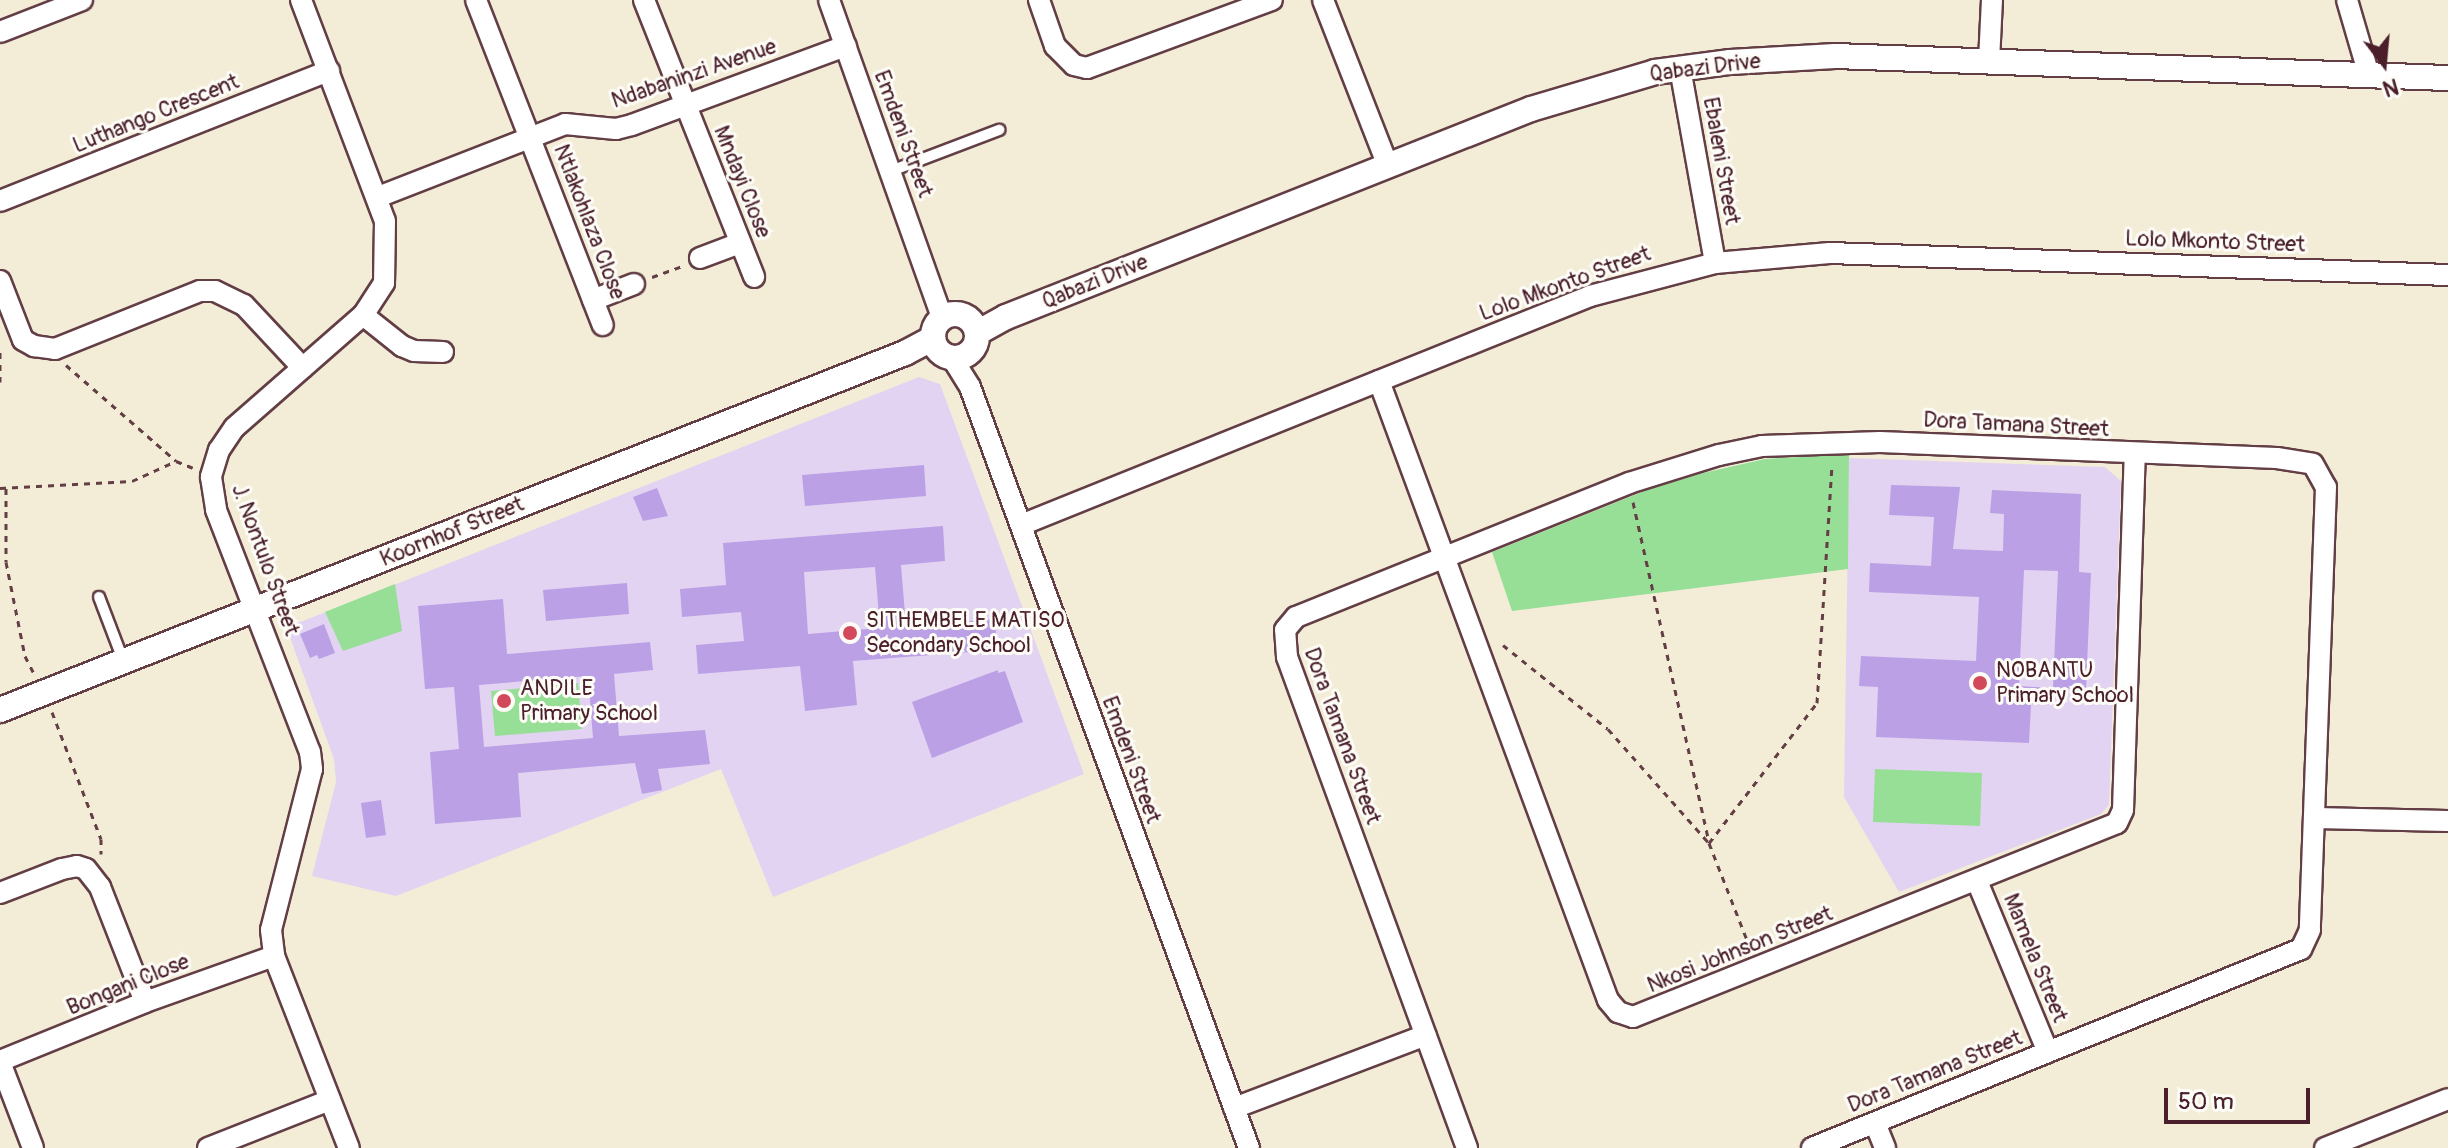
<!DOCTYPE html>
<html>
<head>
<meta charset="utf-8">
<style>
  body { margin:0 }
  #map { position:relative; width:2448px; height:1148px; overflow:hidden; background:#f3edd8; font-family:Pangolin,sans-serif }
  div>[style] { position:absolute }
  .built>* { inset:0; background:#e3d3f2 }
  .green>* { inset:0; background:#97de97 }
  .building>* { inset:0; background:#bca0e5 }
  .path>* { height:3px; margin-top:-1.5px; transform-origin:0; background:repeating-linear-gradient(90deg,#633e45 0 6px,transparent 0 12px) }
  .roads { filter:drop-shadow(2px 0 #633e45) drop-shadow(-2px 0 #633e45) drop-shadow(0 2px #633e45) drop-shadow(0 -2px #633e45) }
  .service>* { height:10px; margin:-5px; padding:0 5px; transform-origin:5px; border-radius:5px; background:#fff }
  .minor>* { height:20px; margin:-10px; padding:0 10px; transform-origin:10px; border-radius:10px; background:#fff }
  .tertiary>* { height:24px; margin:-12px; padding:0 12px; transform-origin:12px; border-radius:12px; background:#fff }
  .tertiary>.ring { margin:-12px; padding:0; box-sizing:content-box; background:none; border:24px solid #fff; border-radius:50% }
  .dots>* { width:22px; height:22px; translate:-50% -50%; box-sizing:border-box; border:4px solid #fdfcf7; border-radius:50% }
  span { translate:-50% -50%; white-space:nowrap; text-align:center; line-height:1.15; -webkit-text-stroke:6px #fdfcf7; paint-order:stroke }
  .street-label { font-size:22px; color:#4a1f2b }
  .poi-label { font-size:22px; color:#4a1f2b }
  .left { translate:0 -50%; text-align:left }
  .north { position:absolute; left:2344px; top:24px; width:80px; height:80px; -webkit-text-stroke:6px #fdfcf7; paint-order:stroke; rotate:164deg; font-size:22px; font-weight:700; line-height:32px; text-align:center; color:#4a1f2b }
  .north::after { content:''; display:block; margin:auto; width:28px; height:36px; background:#4a1f2b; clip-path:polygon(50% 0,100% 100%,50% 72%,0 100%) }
  .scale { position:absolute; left:2164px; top:1088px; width:146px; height:36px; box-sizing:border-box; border:4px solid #4a1f2b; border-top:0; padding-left:10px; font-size:24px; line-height:28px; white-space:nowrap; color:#4a1f2b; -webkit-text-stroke:6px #fdfcf7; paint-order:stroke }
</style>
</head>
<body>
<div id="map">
  <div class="built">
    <i style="clip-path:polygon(919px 377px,940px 384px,1084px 774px,773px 897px,721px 769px,396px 896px,312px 876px,336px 782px,334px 759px,292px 643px,289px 633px,298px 623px)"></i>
    <i style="clip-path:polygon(1849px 458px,2105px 467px,2121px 481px,2109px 805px,2101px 814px,1899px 892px,1844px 797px)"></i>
  </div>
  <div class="green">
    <i style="clip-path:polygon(1849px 454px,1848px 569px,1512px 611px,1492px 552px,1647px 490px,1703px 473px,1765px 459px)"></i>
    <i style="clip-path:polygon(395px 584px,402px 631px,343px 651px,325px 612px)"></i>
    <i style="clip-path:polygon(578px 683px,582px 729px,495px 736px,491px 691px)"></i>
    <i style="clip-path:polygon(1875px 769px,1982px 773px,1980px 826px,1873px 822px)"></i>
  </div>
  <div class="building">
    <i style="clip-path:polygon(924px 465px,926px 496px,805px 506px,802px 475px)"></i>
    <i style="clip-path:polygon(evenodd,1891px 485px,1960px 487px,1953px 549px,2003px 551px,2004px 514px,1990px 513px,1992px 490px,2081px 494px,2079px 572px,2091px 573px,2086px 689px,2054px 688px,2054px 705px,2031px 704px,2029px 743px,1876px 737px,1878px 687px,1859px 686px,1861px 656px,1976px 661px,1979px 597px,1869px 592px,1870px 563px,1931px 566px,1934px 517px,1889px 515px,1891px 485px,2024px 570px,2058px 571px,2053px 688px,2019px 686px,2024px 570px)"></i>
    <i style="clip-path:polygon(657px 488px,668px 516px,643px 521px,633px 497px)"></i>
    <i style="clip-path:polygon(evenodd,943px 526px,945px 561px,901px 565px,906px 626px,995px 619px,997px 650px,853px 661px,857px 705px,805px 711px,800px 666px,698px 674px,696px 645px,744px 641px,741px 612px,682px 617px,680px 589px,726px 585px,723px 543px,943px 526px,875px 567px,880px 628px,808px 634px,804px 572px,875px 567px)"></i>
    <i style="clip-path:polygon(627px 583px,629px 614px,546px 621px,543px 590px)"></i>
    <i style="clip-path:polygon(evenodd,503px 599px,507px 654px,650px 642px,653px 670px,614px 674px,619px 736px,705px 730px,710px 764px,658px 769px,662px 790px,642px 794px,635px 763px,518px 773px,521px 817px,435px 824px,430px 752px,459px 749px,454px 687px,425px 689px,418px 606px,503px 599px,588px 676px,593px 738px,484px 747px,479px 685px,588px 676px)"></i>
    <i style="clip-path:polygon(324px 624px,335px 653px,319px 659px,317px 655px,310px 658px,300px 634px)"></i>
    <i style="clip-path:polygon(998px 670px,998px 673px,1005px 671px,1023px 722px,932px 758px,912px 702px)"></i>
    <i style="clip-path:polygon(381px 800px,386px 835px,366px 838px,361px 803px)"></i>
  </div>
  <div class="path">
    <i style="left:652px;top:277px;width:32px;rotate:-20deg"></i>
    <i style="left:0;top:352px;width:30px;rotate:90deg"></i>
    <i style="left:66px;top:365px;width:146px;rotate:41.1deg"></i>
    <i style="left:176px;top:461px;width:18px;rotate:22deg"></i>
    <i style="left:0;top:488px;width:132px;rotate:-3deg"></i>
    <i style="left:132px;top:481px;width:48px;rotate:-24.4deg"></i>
    <i style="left:6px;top:488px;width:74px;rotate:90deg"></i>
    <i style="left:6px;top:562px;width:96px;rotate:78.6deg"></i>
    <i style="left:25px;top:656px;width:18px;rotate:63deg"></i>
    <i style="left:1633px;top:502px;width:349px;rotate:77.4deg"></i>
    <i style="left:1709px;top:843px;width:177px;rotate:-52.4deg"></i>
    <i style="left:1817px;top:703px;width:238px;rotate:-86.4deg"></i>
    <i style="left:1503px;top:645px;width:134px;rotate:38.7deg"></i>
    <i style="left:1608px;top:729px;width:152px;rotate:48.5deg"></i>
    <i style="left:1709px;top:843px;width:115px;rotate:68.6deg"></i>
    <i style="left:52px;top:712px;width:136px;rotate:68.9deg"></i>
    <i style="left:101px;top:839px;width:15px;rotate:90deg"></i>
  </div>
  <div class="roads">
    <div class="service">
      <i style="left:891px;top:171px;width:116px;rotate:-20.8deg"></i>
      <i style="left:99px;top:597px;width:67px;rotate:69.1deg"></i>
    </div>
    <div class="minor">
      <i style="left:301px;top:0;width:236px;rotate:69.2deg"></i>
      <i style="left:385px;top:221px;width:62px;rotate:90.9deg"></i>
      <i style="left:384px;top:283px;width:38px;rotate:123deg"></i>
      <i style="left:363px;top:315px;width:171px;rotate:138.8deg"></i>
      <i style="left:234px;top:428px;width:27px;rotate:124deg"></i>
      <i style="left:219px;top:450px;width:28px;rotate:107deg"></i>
      <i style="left:211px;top:477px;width:33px;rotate:81deg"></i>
      <i style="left:216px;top:510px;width:260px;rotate:68.8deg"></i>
      <i style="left:310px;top:752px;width:17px;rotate:83deg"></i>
      <i style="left:312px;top:769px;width:166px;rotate:104.3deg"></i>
      <i style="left:271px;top:930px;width:26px;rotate:83deg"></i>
      <i style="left:274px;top:956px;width:206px;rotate:68.7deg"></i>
      <i style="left:476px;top:0;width:349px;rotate:68.7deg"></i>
      <i style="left:644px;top:0;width:298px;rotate:68.3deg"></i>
      <i style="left:829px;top:0;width:337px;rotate:70.4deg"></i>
      <i style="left:1039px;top:0;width:49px;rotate:70.8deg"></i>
      <i style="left:1055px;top:46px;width:27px;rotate:45deg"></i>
      <i style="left:1074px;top:65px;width:13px;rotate:13deg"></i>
      <i style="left:1087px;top:68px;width:197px;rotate:-20.2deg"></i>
      <i style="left:1323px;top:0;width:178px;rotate:68.6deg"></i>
      <i style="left:2347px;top:0;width:78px;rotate:73.7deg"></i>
      <i style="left:0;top:32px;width:88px;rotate:-21.3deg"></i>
      <i style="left:1989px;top:61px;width:61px;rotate:-87.2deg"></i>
      <i style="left:1680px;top:68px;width:198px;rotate:79.8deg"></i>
      <i style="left:378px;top:197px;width:201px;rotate:-21.3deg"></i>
      <i style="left:565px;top:124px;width:51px;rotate:5.6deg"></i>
      <i style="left:616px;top:129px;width:16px;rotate:-14deg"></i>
      <i style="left:632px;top:125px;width:228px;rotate:-20.3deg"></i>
      <i style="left:0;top:201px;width:354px;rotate:-21.6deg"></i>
      <i style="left:700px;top:258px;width:43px;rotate:-20.6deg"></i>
      <i style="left:0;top:281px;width:63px;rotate:68.7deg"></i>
      <i style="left:23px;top:340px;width:13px;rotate:29deg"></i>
      <i style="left:34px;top:346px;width:21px;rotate:8deg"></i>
      <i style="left:55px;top:349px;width:156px;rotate:-21.8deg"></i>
      <i style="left:200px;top:291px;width:15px"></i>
      <i style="left:215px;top:291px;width:32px;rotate:26deg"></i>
      <i style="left:244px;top:305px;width:86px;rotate:46.9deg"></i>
      <i style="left:593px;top:300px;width:44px;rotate:-21.3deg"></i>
      <i style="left:363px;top:315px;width:50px;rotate:38.5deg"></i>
      <i style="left:402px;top:346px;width:13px;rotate:23deg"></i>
      <i style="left:414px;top:351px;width:29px;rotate:2deg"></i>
      <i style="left:952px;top:358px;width:34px;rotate:58deg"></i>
      <i style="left:970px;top:387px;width:811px;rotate:69.87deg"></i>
      <i style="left:1379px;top:381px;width:660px;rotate:69.7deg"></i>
      <i style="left:1608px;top:1000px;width:16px;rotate:50deg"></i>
      <i style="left:1618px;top:1012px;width:16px;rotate:18deg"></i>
      <i style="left:1633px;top:1017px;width:521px;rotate:-21.84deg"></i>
      <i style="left:2117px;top:823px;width:14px;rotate:-65deg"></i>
      <i style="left:2123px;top:810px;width:356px;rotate:-88.1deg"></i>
      <i style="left:1021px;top:525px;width:613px;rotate:-21.92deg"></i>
      <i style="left:1590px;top:296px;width:129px;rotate:-14.8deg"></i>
      <i style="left:1715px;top:263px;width:115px;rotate:-5deg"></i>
      <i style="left:1830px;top:253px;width:618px;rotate:2.04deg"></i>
      <i style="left:2315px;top:818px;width:133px;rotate:1.3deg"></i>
      <i style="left:1977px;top:881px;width:185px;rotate:67.5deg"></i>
      <i style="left:0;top:893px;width:66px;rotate:-21.2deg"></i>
      <i style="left:62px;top:869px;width:15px;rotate:-11deg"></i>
      <i style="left:77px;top:866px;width:9px;rotate:18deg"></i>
      <i style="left:86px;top:869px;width:23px;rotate:52deg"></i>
      <i style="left:100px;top:887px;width:123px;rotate:68.6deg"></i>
      <i style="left:0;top:1061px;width:157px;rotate:-22.1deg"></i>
      <i style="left:145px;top:1002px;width:137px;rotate:-19.6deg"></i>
      <i style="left:0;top:1062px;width:92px;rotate:69deg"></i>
      <i style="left:1234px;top:1108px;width:205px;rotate:-20.8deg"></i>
      <i style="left:1875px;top:1123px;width:27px;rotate:68deg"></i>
      <i style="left:208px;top:1148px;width:131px;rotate:-21.5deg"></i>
      <i style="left:1467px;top:1148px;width:523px;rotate:-110.13deg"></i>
      <i style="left:1287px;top:657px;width:27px;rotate:-94deg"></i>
      <i style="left:1285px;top:630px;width:17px;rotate:-50deg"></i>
      <i style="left:1296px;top:617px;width:359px;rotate:-21.9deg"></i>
      <i style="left:1629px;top:483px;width:94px;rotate:-17.3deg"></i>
      <i style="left:1719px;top:455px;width:44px;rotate:-11.8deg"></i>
      <i style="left:1762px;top:446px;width:118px;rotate:-1.9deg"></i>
      <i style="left:1880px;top:442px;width:397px;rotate:2.3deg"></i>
      <i style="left:2277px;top:458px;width:36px;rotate:9deg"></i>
      <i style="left:2313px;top:464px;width:26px;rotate:61deg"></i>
      <i style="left:2326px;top:487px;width:443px;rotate:92.1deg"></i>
      <i style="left:2310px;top:930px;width:21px;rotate:115deg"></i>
      <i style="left:2301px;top:949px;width:528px;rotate:157.86deg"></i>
      <i style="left:2325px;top:1148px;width:132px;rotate:-21.7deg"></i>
    </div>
    <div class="tertiary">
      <i class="ring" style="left:933px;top:314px;width:20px;height:20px"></i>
      <i style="left:977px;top:333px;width:33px;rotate:-29deg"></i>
      <i style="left:1006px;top:317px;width:565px;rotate:-21.61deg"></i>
      <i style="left:1531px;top:109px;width:129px;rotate:-16.6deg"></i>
      <i style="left:1655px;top:72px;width:76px;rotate:-7.6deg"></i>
      <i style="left:1730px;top:62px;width:105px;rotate:-3.3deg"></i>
      <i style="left:1835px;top:56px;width:613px;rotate:2.06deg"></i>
      <i style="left:0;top:710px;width:973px;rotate:-21.53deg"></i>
      <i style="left:905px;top:353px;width:32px;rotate:-28deg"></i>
    </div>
  </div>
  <div class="dots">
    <i style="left:850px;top:633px;background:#d1495b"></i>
    <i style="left:1980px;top:683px;background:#d1495b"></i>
    <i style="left:504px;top:701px;background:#d1495b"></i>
  </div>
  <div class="street-label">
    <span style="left:1705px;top:68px;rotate:-7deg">Qabazi Drive</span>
    <span style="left:694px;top:74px;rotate:-19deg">Ndabaninzi Avenue</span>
    <span style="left:156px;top:114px;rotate:-22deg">Luthango Crescent</span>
    <span style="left:903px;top:134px;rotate:70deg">Emdeni Street</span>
    <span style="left:1721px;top:161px;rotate:80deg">Ebaleni Street</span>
    <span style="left:742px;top:182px;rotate:68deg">Mndayi Close</span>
    <span style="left:589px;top:222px;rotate:69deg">Ntlakohlaza Close</span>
    <span style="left:2215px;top:242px;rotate:2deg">Lolo Mkonto Street</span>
    <span style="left:1095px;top:282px;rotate:-22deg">Qabazi Drive</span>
    <span style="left:1565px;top:284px;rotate:-20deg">Lolo Mkonto Street</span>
    <span style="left:2016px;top:425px;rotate:3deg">Dora Tamana Street</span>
    <span style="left:452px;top:532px;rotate:-22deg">Koornhof Street</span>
    <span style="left:265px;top:560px;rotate:70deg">J. Nontulo Street</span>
    <span style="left:1342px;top:736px;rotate:70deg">Dora Tamana Street</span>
    <span style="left:1131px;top:760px;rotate:70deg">Emdeni Street</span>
    <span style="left:1740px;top:950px;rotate:-22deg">Nkosi Johnson Street</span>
    <span style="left:2035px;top:958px;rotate:68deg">Mamela Street</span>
    <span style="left:128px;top:985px;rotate:-22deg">Bongani Close</span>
    <span style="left:1935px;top:1072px;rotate:-22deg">Dora Tamana Street</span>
  </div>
  <div class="poi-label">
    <span class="left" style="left:866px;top:633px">SITHEMBELE MATISO<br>Secondary School</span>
    <span class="left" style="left:1996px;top:683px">NOBANTU<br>Primary School</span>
    <span class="left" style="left:520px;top:701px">ANDILE<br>Primary School</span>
  </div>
  <div class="north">N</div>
  <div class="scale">50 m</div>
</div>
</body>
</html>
